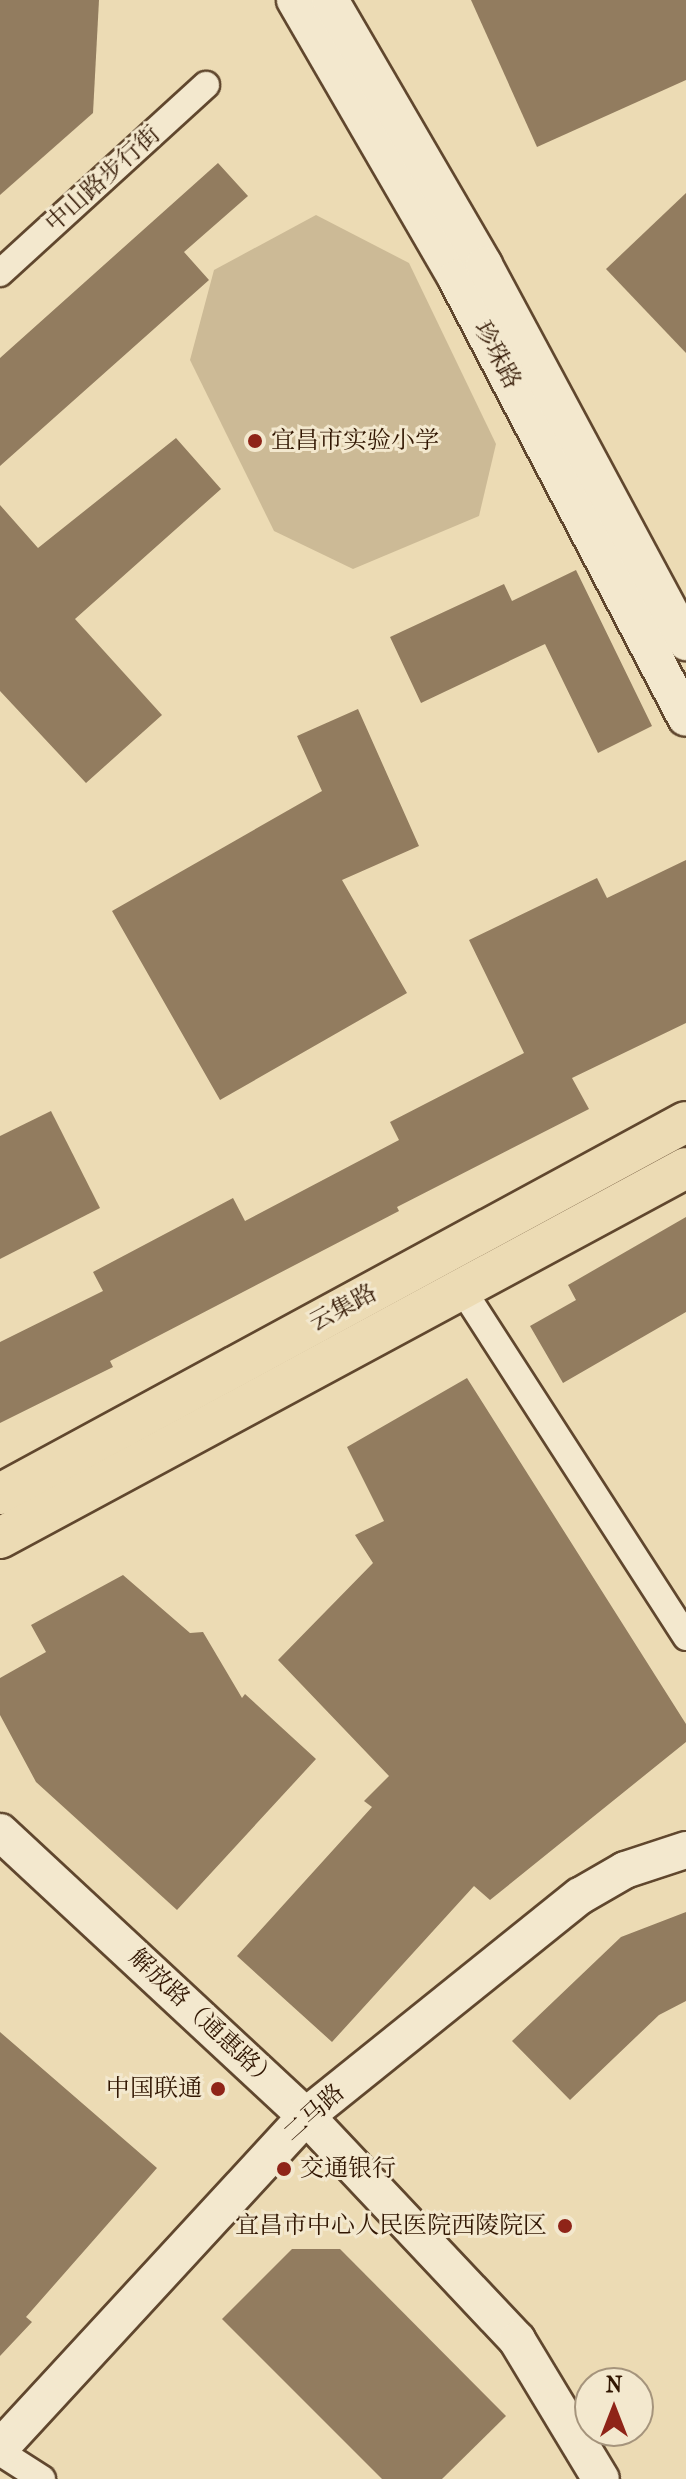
<!DOCTYPE html>
<html>
<head>
<meta charset="utf-8">
<style>
  body { margin:0 }
  #map { position:relative; width:686px; height:2479px; overflow:hidden; background:#ecdbb4; font-family:"IM FELL French Canon","Noto Serif SC",serif }
  div>[style] { position:absolute }
  .green>* { inset:0; background:#ccba96 }
  .building>* { inset:0; background:#927c5f }
  .roads { filter:drop-shadow(2px 0 #60472e) drop-shadow(-2px 0 #60472e) drop-shadow(0 2px #60472e) drop-shadow(0 -2px #60472e) }
  .street>* { height:26px; margin:-13px; padding:0 13px; transform-origin:13px; border-radius:13px; background:#f3e8ce }
  .secondary>* { height:36px; margin:-18px; padding:0 18px; transform-origin:18px; border-radius:18px; background:#f3e8ce }
  .primary>* { height:40px; margin:-20px; padding:0 20px; transform-origin:20px; border-radius:20px; background:#ecdbb4 }
  .dots>* { width:22px; height:22px; translate:-50% -50%; box-sizing:border-box; border:4px solid #f3e8ce; border-radius:50% }
  span { translate:-50% -50%; white-space:nowrap; text-align:center; line-height:1.15; -webkit-text-stroke:6px #f3e8ce; paint-order:stroke }
  .street-label { font-size:24px; color:#311602 }
  .poi-label { font-size:24px; color:#311602 }
  .left { translate:0 -50%; text-align:left }
  .right { translate:-100% -50%; text-align:right }
  .north { position:absolute; left:574px; top:2367px; width:80px; height:80px; box-sizing:border-box; background:#f3e8ce; border:2px solid #a5947c; border-radius:50%; rotate:0deg; font-size:22px; font-weight:700; line-height:32px; text-align:center; color:#311602 }
  .north::after { content:''; display:block; margin:auto; width:28px; height:36px; background:#8f2418; clip-path:polygon(50% 0,100% 100%,50% 72%,0 100%) }
</style>
</head>
<body>
<div id="map">
  <div class="green">
    <i style="clip-path:polygon(316px 215px,409px 263px,496px 444px,479px 516px,353px 569px,274px 531px,190px 360px,214px 270px)"></i>
  </div>
  <div class="building">
    <i style="clip-path:polygon(0 0,99px 0,93px 113px,0 195px)"></i>
    <i style="clip-path:polygon(471px 0,686px 0,686px 80px,537px 147px)"></i>
    <i style="clip-path:polygon(218px 163px,248px 196px,184px 252px,209px 280px,0 466px,0 358px)"></i>
    <i style="clip-path:polygon(686px 193px,686px 353px,606px 269px)"></i>
    <i style="clip-path:polygon(176px 438px,221px 489px,75px 619px,162px 715px,86px 783px,0 691px,0 505px,38px 548px)"></i>
    <i style="clip-path:polygon(576px 570px,652px 726px,598px 753px,545px 644px,421px 703px,390px 637px,504px 584px,512px 601px)"></i>
    <i style="clip-path:polygon(358px 709px,419px 846px,342px 880px,407px 993px,220px 1100px,112px 911px,322px 791px,297px 736px)"></i>
    <i style="clip-path:polygon(686px 860px,686px 1023px,572px 1078px,589px 1109px,397px 1207px,399px 1211px,110px 1361px,113px 1367px,0 1423px,0 1342px,103px 1291px,93px 1272px,233px 1198px,245px 1221px,399px 1140px,390px 1122px,524px 1053px,469px 940px,597px 878px,607px 898px)"></i>
    <i style="clip-path:polygon(51px 1111px,100px 1208px,0 1259px,0 1136px)"></i>
    <i style="clip-path:polygon(686px 1217px,686px 1312px,563px 1383px,530px 1326px,576px 1300px,568px 1285px)"></i>
    <i style="clip-path:polygon(467px 1378px,686px 1724px,686px 1742px,490px 1900px,474px 1886px,332px 2042px,237px 1956px,372px 1807px,364px 1801px,389px 1776px,278px 1660px,373px 1563px,355px 1535px,384px 1521px,347px 1447px)"></i>
    <i style="clip-path:polygon(123px 1575px,190px 1633px,203px 1632px,242px 1698px,245px 1694px,316px 1759px,177px 1910px,36px 1782px,0 1715px,0 1678px,46px 1652px,31px 1625px)"></i>
    <i style="clip-path:polygon(686px 1912px,686px 2001px,659px 2015px,570px 2100px,512px 2041px,621px 1937px)"></i>
    <i style="clip-path:polygon(0 2032px,157px 2168px,26px 2317px,32px 2322px,0 2356px)"></i>
    <i style="clip-path:polygon(292px 2249px,340px 2249px,506px 2416px,442px 2479px,382px 2479px,222px 2319px)"></i>
  </div>
  <div class="roads">
    <div class="street">
      <i style="left:0;top:273px;width:279px;rotate:-42.4deg"></i>
      <i style="left:462px;top:1289px;width:414px;rotate:57.2deg"></i>
      <i style="left:0;top:2452px;width:50px;rotate:32.7deg"></i>
    </div>
    <div class="secondary">
      <i style="left:295px;top:0;width:321px;rotate:59.9deg"></i>
      <i style="left:456px;top:278px;width:496px;rotate:62.4deg"></i>
      <i style="left:330px;top:0;width:306px;rotate:59.8deg"></i>
      <i style="left:484px;top:265px;width:428px;rotate:61.8deg"></i>
      <i style="left:0;top:1832px;width:417px;rotate:42.9deg"></i>
      <i style="left:306px;top:2116px;width:308px;rotate:46.7deg"></i>
      <i style="left:517px;top:2340px;width:162px;rotate:58.9deg"></i>
      <i style="left:0;top:2448px;width:452px;rotate:-47.3deg"></i>
      <i style="left:306px;top:2116px;width:351px;rotate:-38.8deg"></i>
      <i style="left:580px;top:1896px;width:52px;rotate:-30deg"></i>
      <i style="left:625px;top:1870px;width:64px;rotate:-18.2deg"></i>
    </div>
    <div class="primary">
      <i style="left:0;top:1494px;width:780px;rotate:-28.47deg"></i>
      <i style="left:0;top:1538px;width:779px;rotate:-28.34deg"></i>
    </div>
  </div>
  <div class="dots">
    <i style="left:255px;top:441px;background:#8f2418"></i>
    <i style="left:218px;top:2089px;background:#8f2418"></i>
    <i style="left:284px;top:2169px;background:#8f2418"></i>
    <i style="left:565px;top:2226px;background:#8f2418"></i>
  </div>
  <div class="street-label">
    <span style="left:103px;top:179px;rotate:-42deg">中山路步行街</span>
    <span style="left:497px;top:355px;rotate:62deg">珍珠路</span>
    <span style="left:343px;top:1308px;rotate:-28deg">云集路</span>
    <span style="left:203px;top:2019px;rotate:43deg">解放路（通惠路）</span>
    <span style="left:314px;top:2113px;rotate:-42deg">二马路</span>
  </div>
  <div class="poi-label">
    <span class="left" style="left:271px;top:441px">宜昌市实验小学</span>
    <span class="right" style="left:202px;top:2089px">中国联通</span>
    <span class="left" style="left:300px;top:2169px">交通银行</span>
    <span class="right" style="left:547px;top:2226px">宜昌市中心人民医院西陵院区</span>
  </div>
  <div class="north">N</div>
</div>
</body>
</html>
